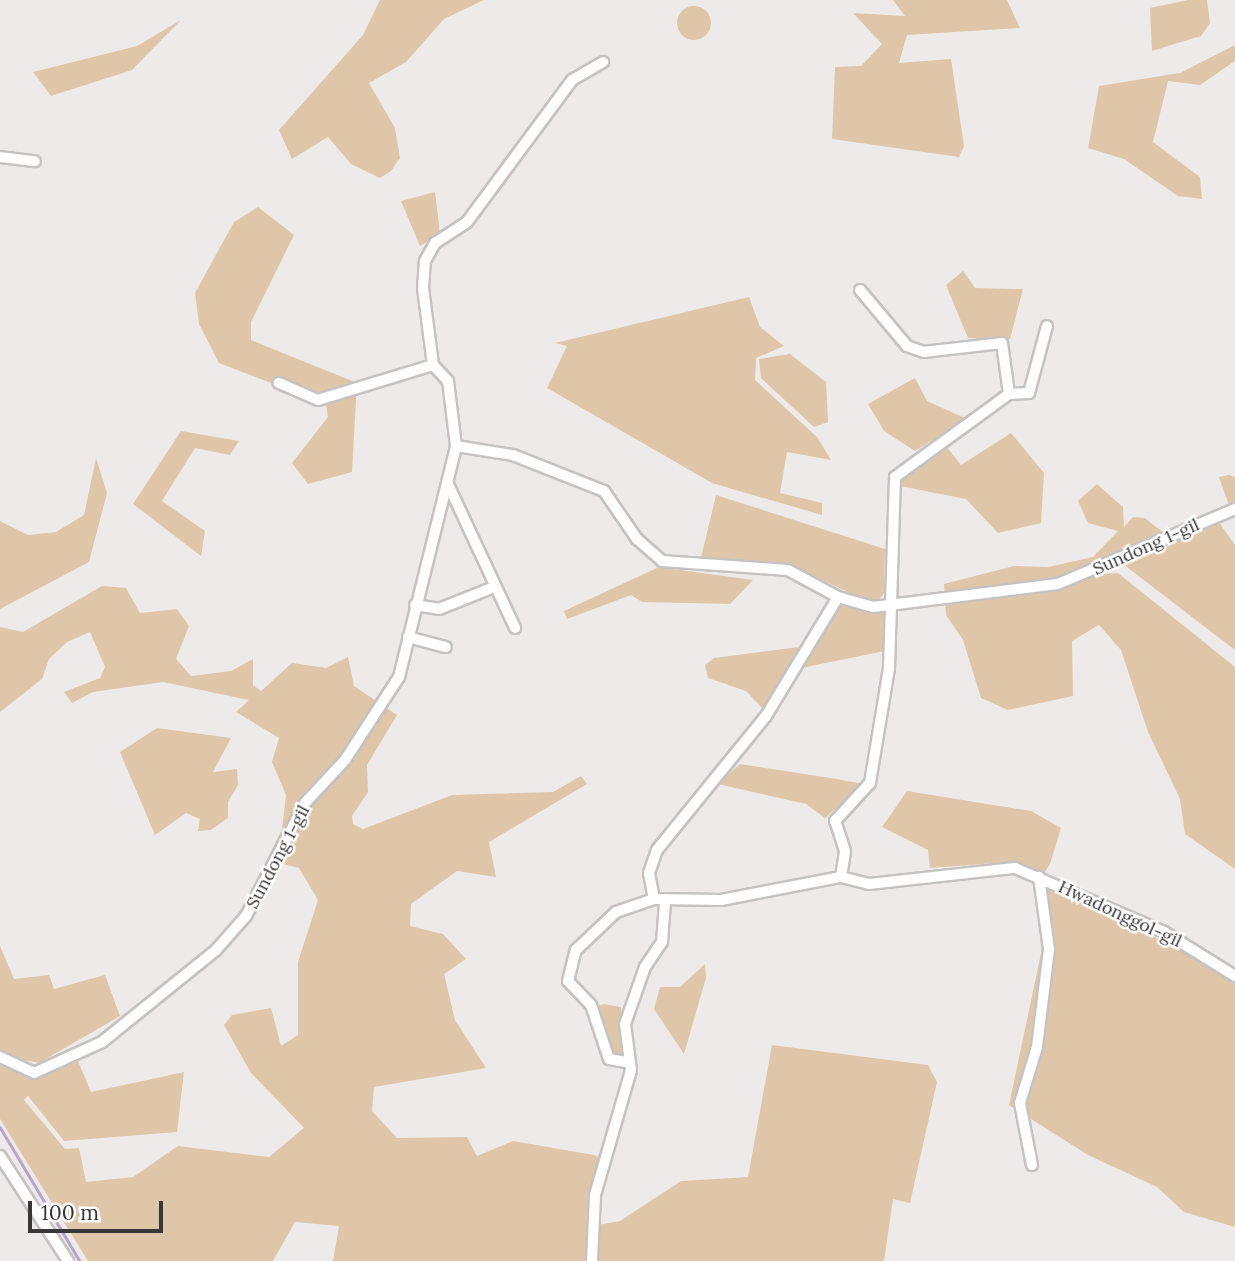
<!DOCTYPE html>
<html>
<head>
<meta charset="utf-8">
<style>
  body { margin:0 }
  #map { position:relative; width:1235px; height:1261px; overflow:hidden; background:#eeeaea; font-family:Lora,serif }
  div>[style] { position:absolute }
  .green>* { inset:0; background:#e0c6a8 }
  .round { border-radius:50% }
  .stream>* { height:2.5px; margin:-1.25px; padding:0 1.25px; transform-origin:1.25px; border-radius:1.25px; background:#b9a4cb }
  .roads { filter:drop-shadow(2px 0 #c6c2c2) drop-shadow(-2px 0 #c6c2c2) drop-shadow(0 2px #c6c2c2) drop-shadow(0 -2px #c6c2c2) }
  .street>* { height:10px; margin:-5px; padding:0 5px; transform-origin:5px; border-radius:5px; background:#fff }
  span { translate:-50% -50%; white-space:nowrap; text-align:center; line-height:1.15; -webkit-text-stroke:5px #fff; paint-order:stroke }
  .street-label { font-size:18px; color:#393738 }
  .scale { position:absolute; left:28px; top:1201px; width:135px; height:32px; box-sizing:border-box; border:4px solid #393738; border-top:0; padding-left:9px; font-size:21px; line-height:24px; white-space:nowrap; color:#393738; -webkit-text-stroke:5px #fff; paint-order:stroke }
</style>
</head>
<body>
<div id="map">
  <div class="green">
    <i style="clip-path:polygon(380px 0,484px 0,444px 19px,406px 62px,369px 83px,395px 128px,400px 158px,391px 171px,380px 178px,351px 164px,328px 137px,292px 159px,279px 130px,363px 35px)"></i>
    <i style="clip-path:polygon(893px 0,1007px 0,1020px 28px,907px 35px,899px 63px,951px 59px,964px 146px,959px 157px,832px 139px,835px 67px,861px 66px,882px 44px,853px 13px,905px 16px)"></i>
    <i style="clip-path:polygon(1188px 0,1207px 0,1210px 23px,1201px 36px,1152px 51px,1150px 8px)"></i>
    <i class="round" style="left:677px;top:6px;width:34px;height:34px"></i>
    <i style="clip-path:polygon(181px 20px,132px 70px,51px 96px,33px 72px,137px 46px)"></i>
    <i style="clip-path:polygon(1235px 45px,1235px 61px,1200px 85px,1168px 81px,1153px 142px,1200px 177px,1202px 199px,1178px 196px,1124px 159px,1088px 148px,1099px 86px,1180px 73px)"></i>
    <i style="clip-path:polygon(435px 192px,440px 234px,420px 246px,401px 201px)"></i>
    <i style="clip-path:polygon(258px 207px,294px 235px,251px 322px,251px 340px,357px 383px,352px 472px,308px 484px,292px 463px,328px 417px,326px 404px,219px 363px,199px 324px,195px 293px,234px 222px)"></i>
    <i style="clip-path:polygon(963px 271px,975px 288px,1023px 289px,1010px 339px,968px 338px,946px 285px)"></i>
    <i style="clip-path:polygon(749px 297px,760px 327px,784px 346px,756px 358px,755px 380px,817px 437px,831px 460px,787px 452px,780px 493px,822px 503px,822px 515px,712px 483px,547px 388px,567px 346px,555px 343px)"></i>
    <i style="clip-path:polygon(790px 354px,826px 382px,828px 422px,814px 427px,761px 378px,759px 359px)"></i>
    <i style="clip-path:polygon(915px 378px,927px 401px,967px 419px,915px 451px,884px 431px,868px 404px)"></i>
    <i style="clip-path:polygon(181px 431px,239px 441px,230px 455px,195px 448px,162px 501px,205px 531px,201px 556px,133px 504px)"></i>
    <i style="clip-path:polygon(1011px 433px,1044px 473px,1041px 523px,998px 533px,966px 499px,900px 486px,899px 480px,946px 446px,961px 465px)"></i>
    <i style="clip-path:polygon(96px 458px,107px 493px,89px 562px,0 609px,0 521px,28px 535px,56px 532px,84px 515px)"></i>
    <i style="clip-path:polygon(1229px 475px,1235px 477px,1235px 502px,1228px 503px,1219px 477px)"></i>
    <i style="clip-path:polygon(1097px 484px,1123px 507px,1124px 527px,1133px 517px,1145px 518px,1165px 534px,1098px 566px,1102px 574px,1118px 573px,1235px 667px,1235px 869px,1185px 834px,1180px 799px,1148px 732px,1121px 650px,1099px 625px,1072px 641px,1073px 696px,1008px 710px,981px 698px,963px 640px,946px 615px,944px 584px,1014px 566px,1048px 567px,1093px 557px,1118px 531px,1088px 523px,1078px 501px)"></i>
    <i style="clip-path:polygon(716px 495px,885px 549px,884px 593px,878px 601px,856px 596px,787px 563px,701px 558px)"></i>
    <i style="clip-path:polygon(1218px 521px,1235px 545px,1235px 650px,1124px 565px)"></i>
    <i style="clip-path:polygon(659px 567px,753px 580px,730px 604px,642px 602px,631px 595px,567px 619px,564px 611px)"></i>
    <i style="clip-path:polygon(102px 586px,126px 588px,140px 613px,177px 609px,189px 626px,176px 659px,191px 676px,231px 671px,253px 659px,253px 685px,261px 691px,292px 663px,326px 668px,348px 657px,354px 686px,397px 715px,367px 765px,368px 792px,352px 816px,353px 824px,363px 829px,452px 795px,553px 792px,581px 776px,587px 784px,489px 842px,496px 877px,457px 871px,411px 904px,410px 926px,443px 934px,466px 959px,444px 974px,455px 1020px,486px 1068px,374px 1087px,372px 1111px,397px 1138px,467px 1137px,477px 1156px,513px 1141px,594px 1155px,601px 1159px,591px 1183px,587px 1227px,620px 1221px,681px 1181px,748px 1177px,772px 1045px,928px 1065px,937px 1082px,910px 1203px,893px 1199px,884px 1261px,333px 1261px,339px 1226px,295px 1222px,273px 1261px,88px 1261px,0 1119px,0 946px,14px 979px,49px 975px,54px 989px,105px 975px,120px 1016px,39px 1063px,24px 1060px,28px 1077px,78px 1061px,91px 1092px,184px 1072px,177px 1132px,64px 1141px,28px 1096px,24px 1100px,65px 1149px,79px 1148px,86px 1182px,133px 1177px,178px 1146px,269px 1157px,304px 1128px,251px 1073px,224px 1025px,232px 1015px,271px 1008px,281px 1046px,298px 1035px,298px 962px,318px 900px,299px 868px,267px 860px,282px 829px,286px 795px,272px 762px,279px 738px,236px 712px,249px 700px,163px 682px,93px 692px,72px 703px,64px 692px,100px 678px,105px 667px,90px 632px,67px 642px,49px 659px,42px 679px,0 712px,0 627px,23px 632px)"></i>
    <i style="clip-path:polygon(840px 603px,885px 613px,885px 651px,801px 668px)"></i>
    <i style="clip-path:polygon(799px 647px,763px 709px,746px 691px,708px 678px,705px 665px,714px 658px)"></i>
    <i style="clip-path:polygon(157px 728px,231px 738px,213px 772px,237px 769px,238px 785px,228px 802px,228px 818px,211px 830px,198px 831px,200px 819px,186px 813px,155px 835px,120px 752px)"></i>
    <i style="clip-path:polygon(740px 764px,837px 779px,863px 784px,825px 818px,806px 804px,718px 784px)"></i>
    <i style="clip-path:polygon(907px 791px,1031px 811px,1061px 828px,1050px 864px,1045px 872px,1009px 862px,930px 868px,928px 850px,882px 827px)"></i>
    <i style="clip-path:polygon(1034px 884px,1173px 945px,1235px 982px,1235px 1227px,1184px 1212px,1157px 1187px,1088px 1155px,1009px 1105px,1043px 944px)"></i>
    <i style="clip-path:polygon(705px 964px,706px 978px,684px 1054px,654px 1009px,660px 987px,680px 987px)"></i>
    <i style="clip-path:polygon(604px 1004px,621px 1007px,621px 1057px,601px 1052px,588px 1008px)"></i>
  </div>
  <div class="stream">
    <i style="left:0;top:1127px;width:156px;rotate:59.2deg"></i>
  </div>
  <div class="roads">
    <div class="street">
      <i style="left:0;top:157px;width:35px;rotate:7deg"></i>
      <i style="left:433px;top:365px;width:78px;rotate:-97.4deg"></i>
      <i style="left:423px;top:288px;width:27px;rotate:-86deg"></i>
      <i style="left:425px;top:261px;width:21px;rotate:-61deg"></i>
      <i style="left:435px;top:243px;width:38px;rotate:-33deg"></i>
      <i style="left:467px;top:222px;width:177px;rotate:-53.5deg"></i>
      <i style="left:572px;top:80px;width:36px;rotate:-30deg"></i>
      <i style="left:1009px;top:394px;width:20px;rotate:-3deg"></i>
      <i style="left:1029px;top:393px;width:69px;rotate:-75deg"></i>
      <i style="left:456px;top:446px;width:58px;rotate:9deg"></i>
      <i style="left:513px;top:455px;width:98px;rotate:21.6deg"></i>
      <i style="left:604px;top:491px;width:58px;rotate:55.5deg"></i>
      <i style="left:637px;top:539px;width:33px;rotate:41deg"></i>
      <i style="left:662px;top:561px;width:126px;rotate:4.1deg"></i>
      <i style="left:788px;top:570px;width:57px;rotate:28.4deg"></i>
      <i style="left:838px;top:597px;width:36px;rotate:16deg"></i>
      <i style="left:873px;top:607px;width:186px;rotate:-7.1deg"></i>
      <i style="left:1058px;top:584px;width:192px;rotate:-23deg"></i>
      <i style="left:447px;top:482px;width:161px;rotate:65deg"></i>
      <i style="left:415px;top:605px;width:24px;rotate:9deg"></i>
      <i style="left:439px;top:609px;width:59px;rotate:-21.8deg"></i>
      <i style="left:408px;top:637px;width:39px;rotate:15deg"></i>
      <i style="left:841px;top:877px;width:29px;rotate:14deg"></i>
      <i style="left:869px;top:884px;width:147px;rotate:-6.3deg"></i>
      <i style="left:1015px;top:868px;width:162px;rotate:23.2deg"></i>
      <i style="left:1164px;top:932px;width:84px;rotate:31.8deg"></i>
      <i style="left:654px;top:899px;width:26px;rotate:-101deg"></i>
      <i style="left:649px;top:873px;width:24px;rotate:-71deg"></i>
      <i style="left:657px;top:850px;width:173px;rotate:-50.9deg"></i>
      <i style="left:766px;top:716px;width:139px;rotate:-58.8deg"></i>
      <i style="left:0;top:1057px;width:38px;rotate:25deg"></i>
      <i style="left:34px;top:1073px;width:75px;rotate:-24.5deg"></i>
      <i style="left:102px;top:1042px;width:146px;rotate:-38.9deg"></i>
      <i style="left:216px;top:950px;width:45px;rotate:-48.6deg"></i>
      <i style="left:246px;top:916px;width:127px;rotate:-62.4deg"></i>
      <i style="left:305px;top:803px;width:59px;rotate:-47.1deg"></i>
      <i style="left:345px;top:760px;width:99px;rotate:-57deg"></i>
      <i style="left:399px;top:677px;width:238px;rotate:-76.1deg"></i>
      <i style="left:456px;top:446px;width:65px;rotate:-97deg"></i>
      <i style="left:448px;top:381px;width:22px;rotate:-133deg"></i>
      <i style="left:433px;top:365px;width:120px;rotate:163.1deg"></i>
      <i style="left:318px;top:400px;width:43px;rotate:-156.4deg"></i>
      <i style="left:626px;top:1062px;width:17px;rotate:-170deg"></i>
      <i style="left:609px;top:1059px;width:57px;rotate:-108.4deg"></i>
      <i style="left:591px;top:1005px;width:33px;rotate:-134deg"></i>
      <i style="left:568px;top:981px;width:32px;rotate:-76deg"></i>
      <i style="left:576px;top:950px;width:55px;rotate:-43.5deg"></i>
      <i style="left:616px;top:912px;width:40px;rotate:-18.9deg"></i>
      <i style="left:654px;top:899px;width:67px;rotate:0.9deg"></i>
      <i style="left:721px;top:900px;width:122px;rotate:-10.9deg"></i>
      <i style="left:841px;top:877px;width:26px;rotate:-81deg"></i>
      <i style="left:845px;top:851px;width:32px;rotate:-108deg"></i>
      <i style="left:835px;top:821px;width:52px;rotate:-47.4deg"></i>
      <i style="left:870px;top:783px;width:117px;rotate:-80.6deg"></i>
      <i style="left:889px;top:668px;width:191px;rotate:-88.2deg"></i>
      <i style="left:895px;top:477px;width:141px;rotate:-36.1deg"></i>
      <i style="left:1009px;top:394px;width:51px;rotate:-97.8deg"></i>
      <i style="left:1002px;top:343px;width:79px;rotate:173.4deg"></i>
      <i style="left:924px;top:352px;width:18px;rotate:-161deg"></i>
      <i style="left:907px;top:346px;width:73px;rotate:-130deg"></i>
      <i style="left:0;top:1156px;width:125px;rotate:57.1deg"></i>
      <i style="left:1032px;top:1165px;width:63px;rotate:-101deg"></i>
      <i style="left:1020px;top:1103px;width:59px;rotate:-73.1deg"></i>
      <i style="left:1037px;top:1047px;width:99px;rotate:-83deg"></i>
      <i style="left:1049px;top:949px;width:73px;rotate:-97.9deg"></i>
      <i style="left:592px;top:1261px;width:66px;rotate:-87.4deg"></i>
      <i style="left:595px;top:1195px;width:130px;rotate:-73.9deg"></i>
      <i style="left:631px;top:1070px;width:46px;rotate:-97.4deg"></i>
      <i style="left:625px;top:1024px;width:60px;rotate:-70.7deg"></i>
      <i style="left:645px;top:967px;width:30px;rotate:-56deg"></i>
      <i style="left:662px;top:942px;width:40px;rotate:-85.7deg"></i>
    </div>
  </div>
  <div class="street-label">
    <span style="left:1146px;top:547px;rotate:-24deg">Sundong 1-gil</span>
    <span style="left:278px;top:857px;rotate:-62deg">Sundong 1-gil</span>
    <span style="left:1120px;top:914px;rotate:25deg">Hwadonggol-gil</span>
  </div>
  <div class="scale">100 m</div>
</div>
</body>
</html>
